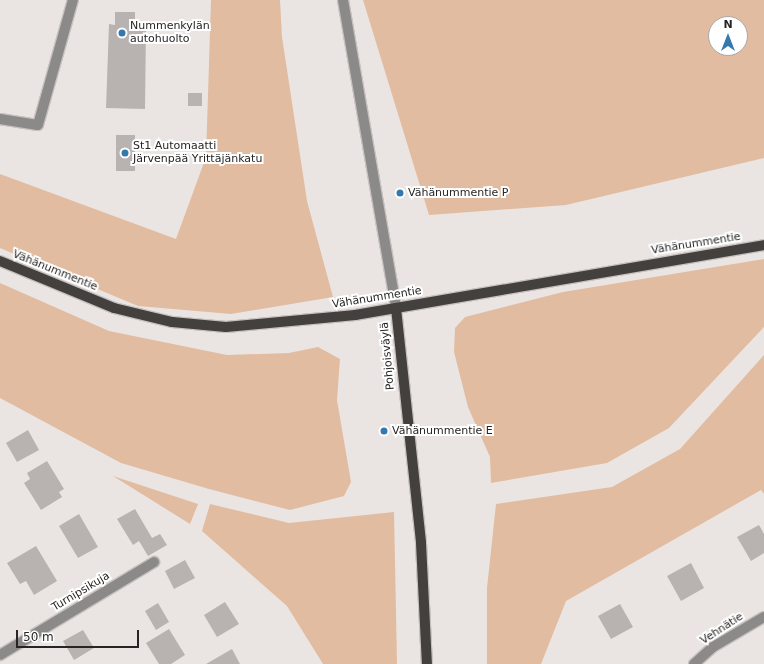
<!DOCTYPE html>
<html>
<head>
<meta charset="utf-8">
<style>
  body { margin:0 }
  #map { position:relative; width:764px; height:664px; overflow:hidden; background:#eae5e2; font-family:"DejaVu Sans",sans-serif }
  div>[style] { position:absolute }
  .green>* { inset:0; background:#e2bca0 }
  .building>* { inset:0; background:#b8b3b0 }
  .roads { filter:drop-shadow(1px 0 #c7c2c0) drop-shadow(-1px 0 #c7c2c0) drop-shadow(0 1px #c7c2c0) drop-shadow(0 -1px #c7c2c0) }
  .minor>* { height:10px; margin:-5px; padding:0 5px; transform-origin:5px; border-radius:5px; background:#8c8a88 }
  .major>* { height:10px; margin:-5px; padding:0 5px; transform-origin:5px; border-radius:5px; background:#44403e }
  .dots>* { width:11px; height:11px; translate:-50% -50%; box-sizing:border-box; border:2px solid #fff; border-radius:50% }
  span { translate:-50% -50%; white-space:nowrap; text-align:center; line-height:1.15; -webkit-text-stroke:4px #fff; paint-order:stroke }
  .poi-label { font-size:11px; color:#272524 }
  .left { translate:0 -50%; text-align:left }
  .street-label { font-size:11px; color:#272524 }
  .north { position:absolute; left:708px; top:16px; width:40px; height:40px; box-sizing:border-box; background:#fff; border:1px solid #a9a8a7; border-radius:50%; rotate:0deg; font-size:11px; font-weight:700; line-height:16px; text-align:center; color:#272524 }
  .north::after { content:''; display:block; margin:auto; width:14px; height:18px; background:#3479ae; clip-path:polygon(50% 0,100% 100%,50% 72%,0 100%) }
  .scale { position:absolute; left:16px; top:630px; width:123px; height:18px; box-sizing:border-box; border:2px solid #272524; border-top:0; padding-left:5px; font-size:12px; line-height:14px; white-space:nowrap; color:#272524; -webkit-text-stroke:3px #fff; paint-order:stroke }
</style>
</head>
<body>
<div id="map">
  <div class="green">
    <i style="clip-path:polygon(211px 0,280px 0,282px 37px,307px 201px,333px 297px,231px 314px,138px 306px,0 248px,0 174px,176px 239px,206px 157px)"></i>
    <i style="clip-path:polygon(evenodd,363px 0,764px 0,764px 158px,566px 205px,429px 215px,363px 0,716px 24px,740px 24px,740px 48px,716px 48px,716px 24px)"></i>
    <i style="clip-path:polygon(764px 259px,764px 327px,669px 428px,607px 463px,491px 483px,490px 457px,468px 407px,454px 352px,455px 328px,465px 317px,563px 292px)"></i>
    <i style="clip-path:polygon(0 283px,109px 331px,227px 355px,289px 353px,318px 347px,340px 359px,337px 400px,351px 482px,344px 496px,290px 510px,209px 489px,121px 463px,0 398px)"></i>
    <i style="clip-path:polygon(764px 355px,764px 494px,761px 490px,566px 601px,541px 664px,487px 664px,487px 588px,496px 504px,612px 487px,680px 449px)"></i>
    <i style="clip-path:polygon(113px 476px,198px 504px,190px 524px)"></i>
    <i style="clip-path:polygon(210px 504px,289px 523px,394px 512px,397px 664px,323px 664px,287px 606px,202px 531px)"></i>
  </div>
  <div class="building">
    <i style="clip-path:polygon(115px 12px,135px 12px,135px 24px,146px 24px,145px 109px,106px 108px,109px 24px,115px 25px)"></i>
    <i style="clip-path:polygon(188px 93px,202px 93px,202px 106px,188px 106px)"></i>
    <i style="clip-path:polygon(116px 135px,135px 135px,135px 171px,116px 171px)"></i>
    <i style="clip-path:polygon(28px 430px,39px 450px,17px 462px,6px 443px)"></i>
    <i style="clip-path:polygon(47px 461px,64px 489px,59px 492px,62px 497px,41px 510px,24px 483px,30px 479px,27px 473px)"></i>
    <i style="clip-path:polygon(135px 509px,152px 538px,160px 534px,167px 545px,148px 556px,139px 541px,133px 545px,117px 519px)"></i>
    <i style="clip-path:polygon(79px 514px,98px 547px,78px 558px,59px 526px)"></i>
    <i style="clip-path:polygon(759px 525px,764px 534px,764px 553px,751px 561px,737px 537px)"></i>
    <i style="clip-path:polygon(36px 546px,57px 581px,34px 595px,26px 581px,20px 584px,7px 563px)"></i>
    <i style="clip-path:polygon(185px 560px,195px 578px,174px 589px,165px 571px)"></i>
    <i style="clip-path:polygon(691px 563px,704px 588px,681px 601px,667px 576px)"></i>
    <i style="clip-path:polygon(225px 602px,239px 624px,217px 637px,204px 615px)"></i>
    <i style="clip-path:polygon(158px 603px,169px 622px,156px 630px,145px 611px)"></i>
    <i style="clip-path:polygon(620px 604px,633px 627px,611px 639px,598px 616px)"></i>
    <i style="clip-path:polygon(169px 629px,185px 655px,171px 664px,159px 664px,146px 643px)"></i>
    <i style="clip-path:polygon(83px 630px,94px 648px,74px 660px,63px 641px)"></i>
    <i style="clip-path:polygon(232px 649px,240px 664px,206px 664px)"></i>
  </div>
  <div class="roads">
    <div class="minor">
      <i style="left:343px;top:0;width:313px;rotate:80.2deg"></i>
      <i style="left:0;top:119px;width:38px;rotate:9deg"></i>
      <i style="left:38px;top:125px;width:130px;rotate:-74.4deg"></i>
      <i style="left:0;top:655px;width:180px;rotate:-31.1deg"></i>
      <i style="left:694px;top:664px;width:25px;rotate:-42deg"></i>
      <i style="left:713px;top:647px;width:59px;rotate:-30.5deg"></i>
    </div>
    <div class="major">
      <i style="left:0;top:261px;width:123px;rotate:22.4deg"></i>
      <i style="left:114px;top:308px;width:60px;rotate:13.6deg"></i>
      <i style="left:172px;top:322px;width:54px;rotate:5.3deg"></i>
      <i style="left:226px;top:327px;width:130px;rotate:-5.3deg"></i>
      <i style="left:355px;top:315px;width:415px;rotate:-9.7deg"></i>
      <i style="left:396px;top:308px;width:236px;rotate:83.9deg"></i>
      <i style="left:421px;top:543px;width:121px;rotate:87.2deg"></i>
    </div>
  </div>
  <div class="dots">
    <i style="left:122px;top:33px;background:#3479ae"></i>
    <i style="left:125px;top:153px;background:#3479ae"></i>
    <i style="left:400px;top:193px;background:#3479ae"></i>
    <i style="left:384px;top:431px;background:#3479ae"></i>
  </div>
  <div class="poi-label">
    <span class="left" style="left:130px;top:33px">Nummenkylän<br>autohuolto</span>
    <span class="left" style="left:133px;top:153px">St1 Automaatti<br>Järvenpää Yrittäjänkatu</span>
    <span class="left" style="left:408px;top:193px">Vähänummentie P</span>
    <span class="left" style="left:392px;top:431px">Vähänummentie E</span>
  </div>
  <div class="street-label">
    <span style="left:696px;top:244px;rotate:-9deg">Vähänummentie</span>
    <span style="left:55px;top:271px;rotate:22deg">Vähänummentie</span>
    <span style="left:377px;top:298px;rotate:-9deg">Vähänummentie</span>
    <span style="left:388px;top:356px;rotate:-95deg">Pohjoisväylä</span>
    <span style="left:81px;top:592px;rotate:-31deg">Turnipsikuja</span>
    <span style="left:722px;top:629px;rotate:-33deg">Vehnätie</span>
  </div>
  <div class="north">N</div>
  <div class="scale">50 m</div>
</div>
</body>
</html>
